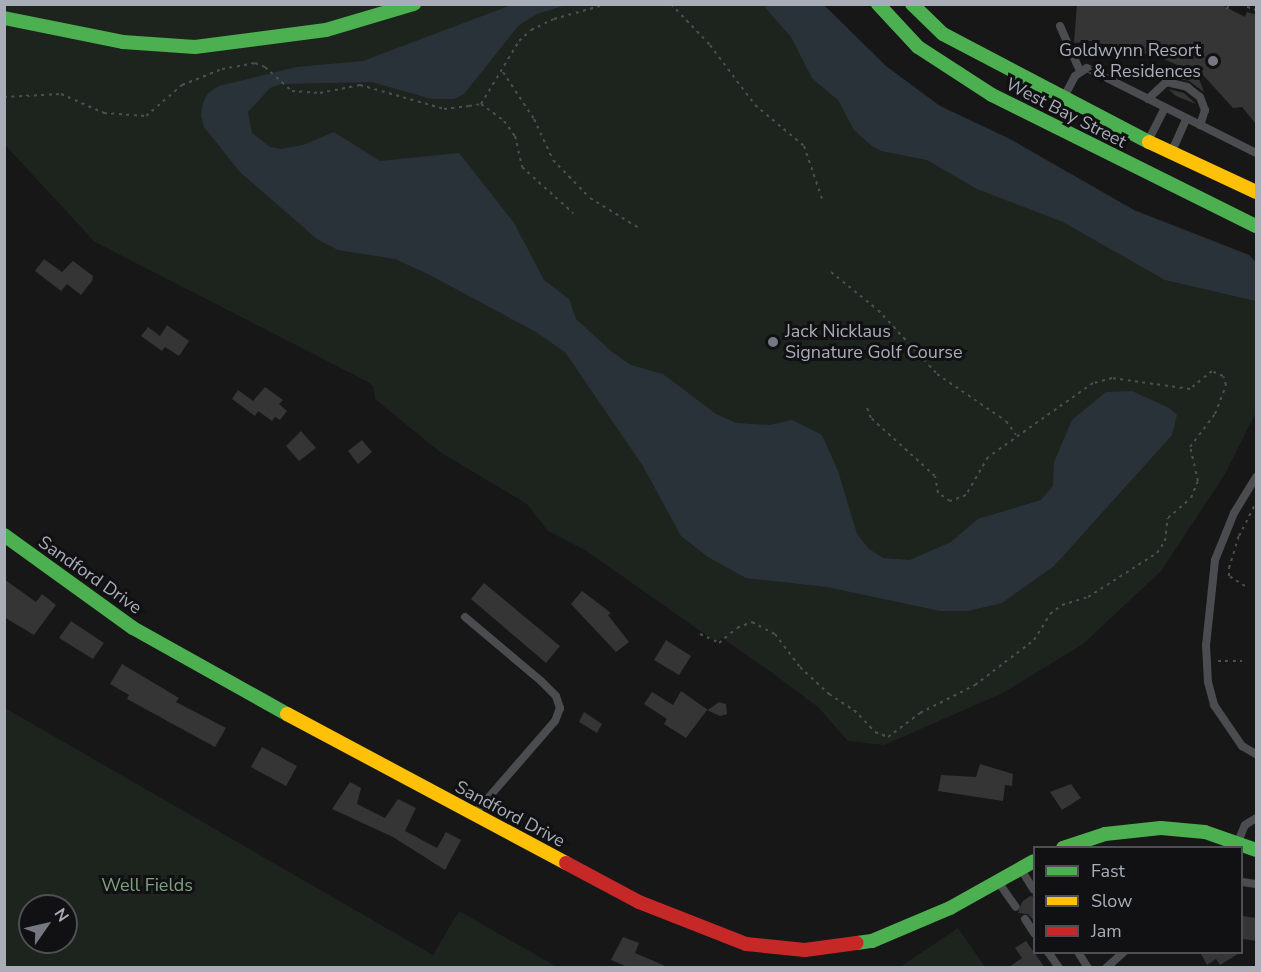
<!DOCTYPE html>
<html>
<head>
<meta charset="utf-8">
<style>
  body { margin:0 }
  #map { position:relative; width:1261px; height:972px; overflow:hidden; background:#171717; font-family:"Nunito Sans",sans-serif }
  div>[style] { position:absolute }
  .green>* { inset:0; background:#1d241e }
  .water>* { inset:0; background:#2a3239 }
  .building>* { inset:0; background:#353536 }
  .path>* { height:2px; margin-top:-1px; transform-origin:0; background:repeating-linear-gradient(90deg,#4d4e52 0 3px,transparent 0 7.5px) }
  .lane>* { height:8px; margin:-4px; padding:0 4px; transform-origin:4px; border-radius:4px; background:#4b4c50 }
  .fast>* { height:14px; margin:-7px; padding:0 7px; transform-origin:7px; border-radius:7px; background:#4caf50 }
  .slow>* { height:14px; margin:-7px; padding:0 7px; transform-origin:7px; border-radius:7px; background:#ffc107 }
  .jam>* { height:14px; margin:-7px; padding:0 7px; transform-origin:7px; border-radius:7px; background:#c62828 }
  .dots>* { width:16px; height:16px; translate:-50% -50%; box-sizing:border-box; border:3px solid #111113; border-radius:50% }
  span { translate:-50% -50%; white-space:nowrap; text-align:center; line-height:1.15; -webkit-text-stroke:6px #111113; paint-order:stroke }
  .poi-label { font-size:18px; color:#a8adb8 }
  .right { translate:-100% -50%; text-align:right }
  .left { translate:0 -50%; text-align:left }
  .street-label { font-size:18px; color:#a8adb8 }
  .park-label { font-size:18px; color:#7fa381 }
  .frame { position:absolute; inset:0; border:6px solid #a8adb8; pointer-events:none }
  .legend { position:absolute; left:1033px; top:846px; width:210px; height:108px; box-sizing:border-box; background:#111113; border:2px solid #4d4f55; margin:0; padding:8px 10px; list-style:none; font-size:18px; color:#a8adb8 }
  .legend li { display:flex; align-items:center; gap:12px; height:30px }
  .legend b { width:30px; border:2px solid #4d4f55 }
  .north { position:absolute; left:18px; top:894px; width:60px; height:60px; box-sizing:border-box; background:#111113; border:2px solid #4d4f55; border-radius:50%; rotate:56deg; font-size:16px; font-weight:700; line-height:24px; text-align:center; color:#a8adb8 }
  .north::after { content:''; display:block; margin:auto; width:21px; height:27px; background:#757880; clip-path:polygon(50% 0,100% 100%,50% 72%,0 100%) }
</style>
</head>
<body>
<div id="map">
  <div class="green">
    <i style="clip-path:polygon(5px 5px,782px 5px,855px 79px,1256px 277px,1256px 412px,1225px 474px,1161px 571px,1083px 644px,1003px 693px,884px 745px,848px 741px,818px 707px,771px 672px,722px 638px,716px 642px,585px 550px,548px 531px,527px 504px,440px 452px,375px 399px,373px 386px,368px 382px,95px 242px,5px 145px)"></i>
    <i style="clip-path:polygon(evenodd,5px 708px,433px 955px,459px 911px,557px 967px,5px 967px,5px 708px,30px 906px,66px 906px,66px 942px,30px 942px,30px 906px)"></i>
    <i style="clip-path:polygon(958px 928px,985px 967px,900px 967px)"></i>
  </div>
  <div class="water">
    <i style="clip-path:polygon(511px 5px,566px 5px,537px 14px,519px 25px,464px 94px,454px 99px,431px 99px,372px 82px,281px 84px,270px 88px,248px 112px,252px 133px,270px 147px,281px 149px,303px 145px,334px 132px,380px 161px,459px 153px,514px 223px,544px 280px,569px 299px,576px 319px,612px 352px,631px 365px,663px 374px,716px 414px,736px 423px,770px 425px,792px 420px,822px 435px,838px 471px,857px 534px,869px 549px,883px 558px,910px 560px,951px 542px,978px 519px,1041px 500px,1053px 486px,1054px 462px,1072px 420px,1106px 392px,1132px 391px,1169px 408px,1177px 415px,1172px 435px,1054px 566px,1002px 603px,968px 611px,940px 611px,827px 587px,746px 578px,708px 557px,681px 536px,643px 466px,565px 352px,536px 332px,428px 274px,395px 259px,338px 250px,317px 239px,240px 172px,204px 127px,201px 115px,203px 103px,208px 93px,219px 86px,297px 67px,363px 61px)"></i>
    <i style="clip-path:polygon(763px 5px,824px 5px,886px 66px,940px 106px,1010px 139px,1134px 210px,1249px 255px,1256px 262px,1256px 301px,1165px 280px,1063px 222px,977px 189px,927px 160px,881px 151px,872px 146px,854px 130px,838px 100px,812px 78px,791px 37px)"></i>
  </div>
  <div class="building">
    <i style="clip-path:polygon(1077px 4px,1220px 4px,1245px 17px,1247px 12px,1257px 15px,1257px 125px,1242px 107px,1233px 108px,1194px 65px,1204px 92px,1189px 81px,1167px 76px,1189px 70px,1159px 57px,1090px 41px,1074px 43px)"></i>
    <i style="clip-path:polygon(1168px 89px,1184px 93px,1196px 104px,1176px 96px)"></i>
    <i style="clip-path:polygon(44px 259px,62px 272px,73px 261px,93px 276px,92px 281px,81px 295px,67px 284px,61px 291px,35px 271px)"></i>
    <i style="clip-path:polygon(167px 325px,189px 341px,179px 356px,165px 347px,162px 351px,141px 336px,148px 327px,160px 336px)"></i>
    <i style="clip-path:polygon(265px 387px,283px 400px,279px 404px,287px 411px,280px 420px,275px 417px,272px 421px,258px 411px,255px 416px,232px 399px,238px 390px,253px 401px)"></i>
    <i style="clip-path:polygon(301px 431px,316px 448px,299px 461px,286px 446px)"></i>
    <i style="clip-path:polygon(362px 440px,372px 452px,358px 464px,348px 451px)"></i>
    <i style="clip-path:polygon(4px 579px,36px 602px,42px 594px,56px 605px,34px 635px,4px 617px)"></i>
    <i style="clip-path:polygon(484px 583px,560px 646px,546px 663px,471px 599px)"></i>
    <i style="clip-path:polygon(582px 591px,611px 613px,608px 615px,629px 642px,616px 652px,571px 604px)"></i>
    <i style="clip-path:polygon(71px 621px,104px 643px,93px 659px,59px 638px)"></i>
    <i style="clip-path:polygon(666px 640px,691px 656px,679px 675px,654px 660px)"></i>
    <i style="clip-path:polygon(122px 664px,179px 698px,176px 702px,226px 728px,215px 747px,127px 699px,129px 695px,110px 684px)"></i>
    <i style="clip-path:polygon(681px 691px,708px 710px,719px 702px,726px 704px,727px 714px,720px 716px,707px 710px,686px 738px,664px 724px,667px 719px,644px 704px,652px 692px,673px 705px)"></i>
    <i style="clip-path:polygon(584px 712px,602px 724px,597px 733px,579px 722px)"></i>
    <i style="clip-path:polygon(262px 747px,297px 766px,286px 786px,251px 767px)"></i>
    <i style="clip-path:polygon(980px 764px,1013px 774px,1012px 786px,1005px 785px,1003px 801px,938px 791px,941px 775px,976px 777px)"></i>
    <i style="clip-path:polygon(350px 782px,361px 788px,357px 804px,385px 818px,398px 799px,416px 808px,405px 831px,437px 848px,446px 832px,461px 840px,445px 870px,393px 837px,332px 809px)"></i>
    <i style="clip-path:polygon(1071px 784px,1081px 798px,1062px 810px,1050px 792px)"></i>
    <i style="clip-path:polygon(1030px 896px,1035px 897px,1035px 922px,1028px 914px,1018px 913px,1022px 902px)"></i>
    <i style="clip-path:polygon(1242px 916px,1257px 918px,1257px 941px,1242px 939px)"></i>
    <i style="clip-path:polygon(623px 937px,639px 943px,635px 953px,670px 968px,630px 968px,611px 960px)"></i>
    <i style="clip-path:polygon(1026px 941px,1045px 968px,1008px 968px,1022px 958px,1015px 948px)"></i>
    <i style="clip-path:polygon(1200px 952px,1241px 952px,1220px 965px,1216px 959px,1207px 965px)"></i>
  </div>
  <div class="path">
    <i style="left:671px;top:4px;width:57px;rotate:46.4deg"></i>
    <i style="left:710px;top:45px;width:75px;rotate:53.1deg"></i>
    <i style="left:755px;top:105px;width:64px;rotate:39.9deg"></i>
    <i style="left:804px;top:146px;width:56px;rotate:71.2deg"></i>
    <i style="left:1240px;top:4px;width:17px;rotate:21deg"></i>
    <i style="left:1227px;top:9px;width:5px;rotate:-68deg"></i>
    <i style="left:503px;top:72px;width:56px;rotate:56.6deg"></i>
    <i style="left:534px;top:119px;width:45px;rotate:65.1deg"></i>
    <i style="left:553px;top:160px;width:53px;rotate:45.8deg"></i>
    <i style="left:590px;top:198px;width:57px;rotate:31.5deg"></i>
    <i style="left:4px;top:97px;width:57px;rotate:-3deg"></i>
    <i style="left:61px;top:94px;width:47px;rotate:23.8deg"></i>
    <i style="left:104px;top:113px;width:42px;rotate:4.1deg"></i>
    <i style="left:146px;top:116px;width:48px;rotate:-40.7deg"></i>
    <i style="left:182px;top:85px;width:43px;rotate:-21.8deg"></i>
    <i style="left:222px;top:69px;width:34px;rotate:-10deg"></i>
    <i style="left:255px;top:63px;width:11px;rotate:22deg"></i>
    <i style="left:265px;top:67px;width:36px;rotate:42deg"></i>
    <i style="left:292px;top:91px;width:28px;rotate:4deg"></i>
    <i style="left:320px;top:93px;width:41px;rotate:-11.3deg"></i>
    <i style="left:360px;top:85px;width:87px;rotate:15.9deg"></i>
    <i style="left:444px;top:109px;width:25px;rotate:-7deg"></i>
    <i style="left:469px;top:106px;width:12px;rotate:-9deg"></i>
    <i style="left:481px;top:104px;width:74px;rotate:-58.9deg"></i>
    <i style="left:519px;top:41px;width:16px;rotate:-43deg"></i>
    <i style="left:531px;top:30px;width:25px;rotate:-26deg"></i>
    <i style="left:554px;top:19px;width:55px;rotate:-15.8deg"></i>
    <i style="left:481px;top:104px;width:29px;rotate:36deg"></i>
    <i style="left:504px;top:121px;width:19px;rotate:54deg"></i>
    <i style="left:515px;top:136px;width:32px;rotate:77deg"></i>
    <i style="left:522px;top:167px;width:69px;rotate:42deg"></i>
    <i style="left:831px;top:272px;width:60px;rotate:39deg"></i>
    <i style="left:878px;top:310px;width:87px;rotate:47.3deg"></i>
    <i style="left:937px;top:374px;width:83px;rotate:34.3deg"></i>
    <i style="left:1006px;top:421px;width:17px;rotate:54deg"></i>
    <i style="left:1245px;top:586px;width:19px;rotate:-148deg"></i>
    <i style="left:1229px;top:576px;width:8px;rotate:-90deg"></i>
    <i style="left:1229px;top:568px;width:34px;rotate:-73deg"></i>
    <i style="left:1239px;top:536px;width:37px;rotate:-63deg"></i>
    <i style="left:700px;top:634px;width:21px;rotate:25deg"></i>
    <i style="left:719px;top:643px;width:23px;rotate:-40deg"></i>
    <i style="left:737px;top:628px;width:16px;rotate:-22deg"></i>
    <i style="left:752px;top:622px;width:26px;rotate:28deg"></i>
    <i style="left:775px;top:634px;width:41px;rotate:52.9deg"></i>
    <i style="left:800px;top:667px;width:40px;rotate:43deg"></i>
    <i style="left:829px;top:694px;width:30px;rotate:33deg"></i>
    <i style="left:854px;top:710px;width:30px;rotate:46deg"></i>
    <i style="left:875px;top:732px;width:14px;rotate:21deg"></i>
    <i style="left:888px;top:737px;width:40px;rotate:-37deg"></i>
    <i style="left:920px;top:713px;width:62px;rotate:-27deg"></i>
    <i style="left:975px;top:685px;width:74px;rotate:-37.3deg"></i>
    <i style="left:1034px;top:640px;width:31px;rotate:-58deg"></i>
    <i style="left:1050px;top:614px;width:15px;rotate:-37deg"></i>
    <i style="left:1062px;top:605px;width:27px;rotate:-17deg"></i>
    <i style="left:1088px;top:597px;width:82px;rotate:-32.5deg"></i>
    <i style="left:1157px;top:553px;width:14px;rotate:-56deg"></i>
    <i style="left:1165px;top:541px;width:23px;rotate:-83deg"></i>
    <i style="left:1168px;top:518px;width:30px;rotate:-41deg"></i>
    <i style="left:1191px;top:498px;width:18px;rotate:-68deg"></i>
    <i style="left:1198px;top:481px;width:35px;rotate:-103deg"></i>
    <i style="left:1190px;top:447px;width:41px;rotate:-52.9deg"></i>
    <i style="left:1215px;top:414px;width:31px;rotate:-69deg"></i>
    <i style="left:1226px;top:385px;width:9px;rotate:-108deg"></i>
    <i style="left:1223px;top:376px;width:12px;rotate:-156deg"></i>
    <i style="left:1212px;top:371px;width:28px;rotate:141deg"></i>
    <i style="left:1190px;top:389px;width:79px;rotate:-172deg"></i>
    <i style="left:1112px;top:378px;width:20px;rotate:165deg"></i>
    <i style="left:1093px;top:383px;width:128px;rotate:144.8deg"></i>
    <i style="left:988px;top:457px;width:44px;rotate:120.1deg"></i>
    <i style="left:966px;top:495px;width:17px;rotate:159deg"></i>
    <i style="left:950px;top:501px;width:14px;rotate:-146deg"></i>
    <i style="left:938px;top:493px;width:17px;rotate:-100deg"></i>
    <i style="left:935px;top:476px;width:86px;rotate:-137.8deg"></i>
    <i style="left:871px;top:418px;width:14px;rotate:-111deg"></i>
    <i style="left:1218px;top:661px;width:24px"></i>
  </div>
  <div class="lane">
    <i style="left:1060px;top:26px;width:49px;rotate:66deg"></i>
    <i style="left:1065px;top:95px;width:21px;rotate:-62deg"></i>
    <i style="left:1075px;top:76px;width:14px;rotate:-34deg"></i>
    <i style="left:1087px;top:68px;width:189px;rotate:26.7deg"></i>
    <i style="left:1148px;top:99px;width:25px;rotate:-43deg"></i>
    <i style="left:1166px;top:82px;width:22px;rotate:13deg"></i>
    <i style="left:1187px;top:87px;width:16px;rotate:38deg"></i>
    <i style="left:1200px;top:97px;width:14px;rotate:69deg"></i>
    <i style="left:1205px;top:110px;width:16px;rotate:108deg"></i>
    <i style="left:1149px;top:139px;width:35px;rotate:-63deg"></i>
    <i style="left:1172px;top:151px;width:36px;rotate:-66deg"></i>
    <i style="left:1256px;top:477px;width:42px;rotate:121.4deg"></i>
    <i style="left:1234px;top:513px;width:51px;rotate:112deg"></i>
    <i style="left:1215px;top:560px;width:85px;rotate:96deg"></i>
    <i style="left:1206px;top:645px;width:37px;rotate:87deg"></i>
    <i style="left:1208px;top:682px;width:24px;rotate:75deg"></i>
    <i style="left:1214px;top:705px;width:50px;rotate:55.7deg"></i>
    <i style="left:1242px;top:746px;width:16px;rotate:30deg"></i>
    <i style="left:465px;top:617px;width:99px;rotate:40.1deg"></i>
    <i style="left:541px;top:681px;width:21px;rotate:45deg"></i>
    <i style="left:556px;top:696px;width:13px;rotate:72deg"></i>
    <i style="left:560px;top:708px;width:14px;rotate:111deg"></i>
    <i style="left:555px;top:721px;width:121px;rotate:131deg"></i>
    <i style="left:1238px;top:842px;width:18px;rotate:-68deg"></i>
    <i style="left:1245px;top:825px;width:13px;rotate:-32deg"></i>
    <i style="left:1022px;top:871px;width:22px;rotate:58deg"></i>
    <i style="left:1242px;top:882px;width:14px;rotate:8deg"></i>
    <i style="left:999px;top:883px;width:29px;rotate:55deg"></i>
    <i style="left:1025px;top:919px;width:17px;rotate:57deg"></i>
    <i style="left:1048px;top:952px;width:19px;rotate:55deg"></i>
    <i style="left:1078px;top:952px;width:19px;rotate:58deg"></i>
    <i style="left:1106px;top:968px;width:24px;rotate:-42deg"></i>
  </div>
  <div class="fast">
    <i style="left:878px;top:4px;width:59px;rotate:47.1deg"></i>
    <i style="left:918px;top:47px;width:88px;rotate:33deg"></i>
    <i style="left:992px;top:95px;width:295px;rotate:26.4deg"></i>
    <i style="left:912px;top:4px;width:43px;rotate:44.1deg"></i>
    <i style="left:943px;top:34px;width:233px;rotate:27.7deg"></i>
    <i style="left:4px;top:18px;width:121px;rotate:11.4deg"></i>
    <i style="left:123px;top:42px;width:72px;rotate:4deg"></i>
    <i style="left:195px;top:47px;width:132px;rotate:-7.4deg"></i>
    <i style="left:326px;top:30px;width:92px;rotate:-16.5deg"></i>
    <i style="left:4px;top:535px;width:159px;rotate:35.8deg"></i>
    <i style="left:133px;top:628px;width:176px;rotate:29.2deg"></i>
    <i style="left:1063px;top:848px;width:44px;rotate:-18.4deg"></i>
    <i style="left:1105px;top:834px;width:56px;rotate:-6.1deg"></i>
    <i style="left:1161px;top:828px;width:44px;rotate:5.2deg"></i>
    <i style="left:1205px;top:832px;width:54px;rotate:19.4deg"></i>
    <i style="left:857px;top:943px;width:15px;rotate:-8deg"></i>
    <i style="left:872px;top:941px;width:85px;rotate:-22.9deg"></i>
    <i style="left:950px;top:908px;width:96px;rotate:-29.2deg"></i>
  </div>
  <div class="slow">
    <i style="left:1149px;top:142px;width:118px;rotate:25deg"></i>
    <i style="left:287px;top:714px;width:316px;rotate:28.1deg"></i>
  </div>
  <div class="jam">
    <i style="left:566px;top:863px;width:83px;rotate:28.1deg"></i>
    <i style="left:639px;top:902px;width:115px;rotate:21.4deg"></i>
    <i style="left:746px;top:944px;width:59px;rotate:5.8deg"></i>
    <i style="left:805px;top:950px;width:52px;rotate:-7.7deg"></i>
  </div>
  <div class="dots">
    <i style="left:1213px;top:61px;background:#757880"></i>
    <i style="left:773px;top:342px;background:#757880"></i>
  </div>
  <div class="poi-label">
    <span class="right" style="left:1201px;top:61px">Goldwynn Resort<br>&amp; Residences</span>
    <span class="left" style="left:785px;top:342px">Jack Nicklaus<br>Signature Golf Course</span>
  </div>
  <div class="street-label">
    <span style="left:1066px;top:113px;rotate:27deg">West Bay Street</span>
    <span style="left:90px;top:575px;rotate:35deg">Sandford Drive</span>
    <span style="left:510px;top:814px;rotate:28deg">Sandford Drive</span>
  </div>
  <div class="park-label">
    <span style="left:147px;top:885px">Well Fields</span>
  </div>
  <div class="frame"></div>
  <ul class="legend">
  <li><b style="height:8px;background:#4caf50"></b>Fast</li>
  <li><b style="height:8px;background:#ffc107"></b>Slow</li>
  <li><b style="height:8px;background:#c62828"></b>Jam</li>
  </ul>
  <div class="north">N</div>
</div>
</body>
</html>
